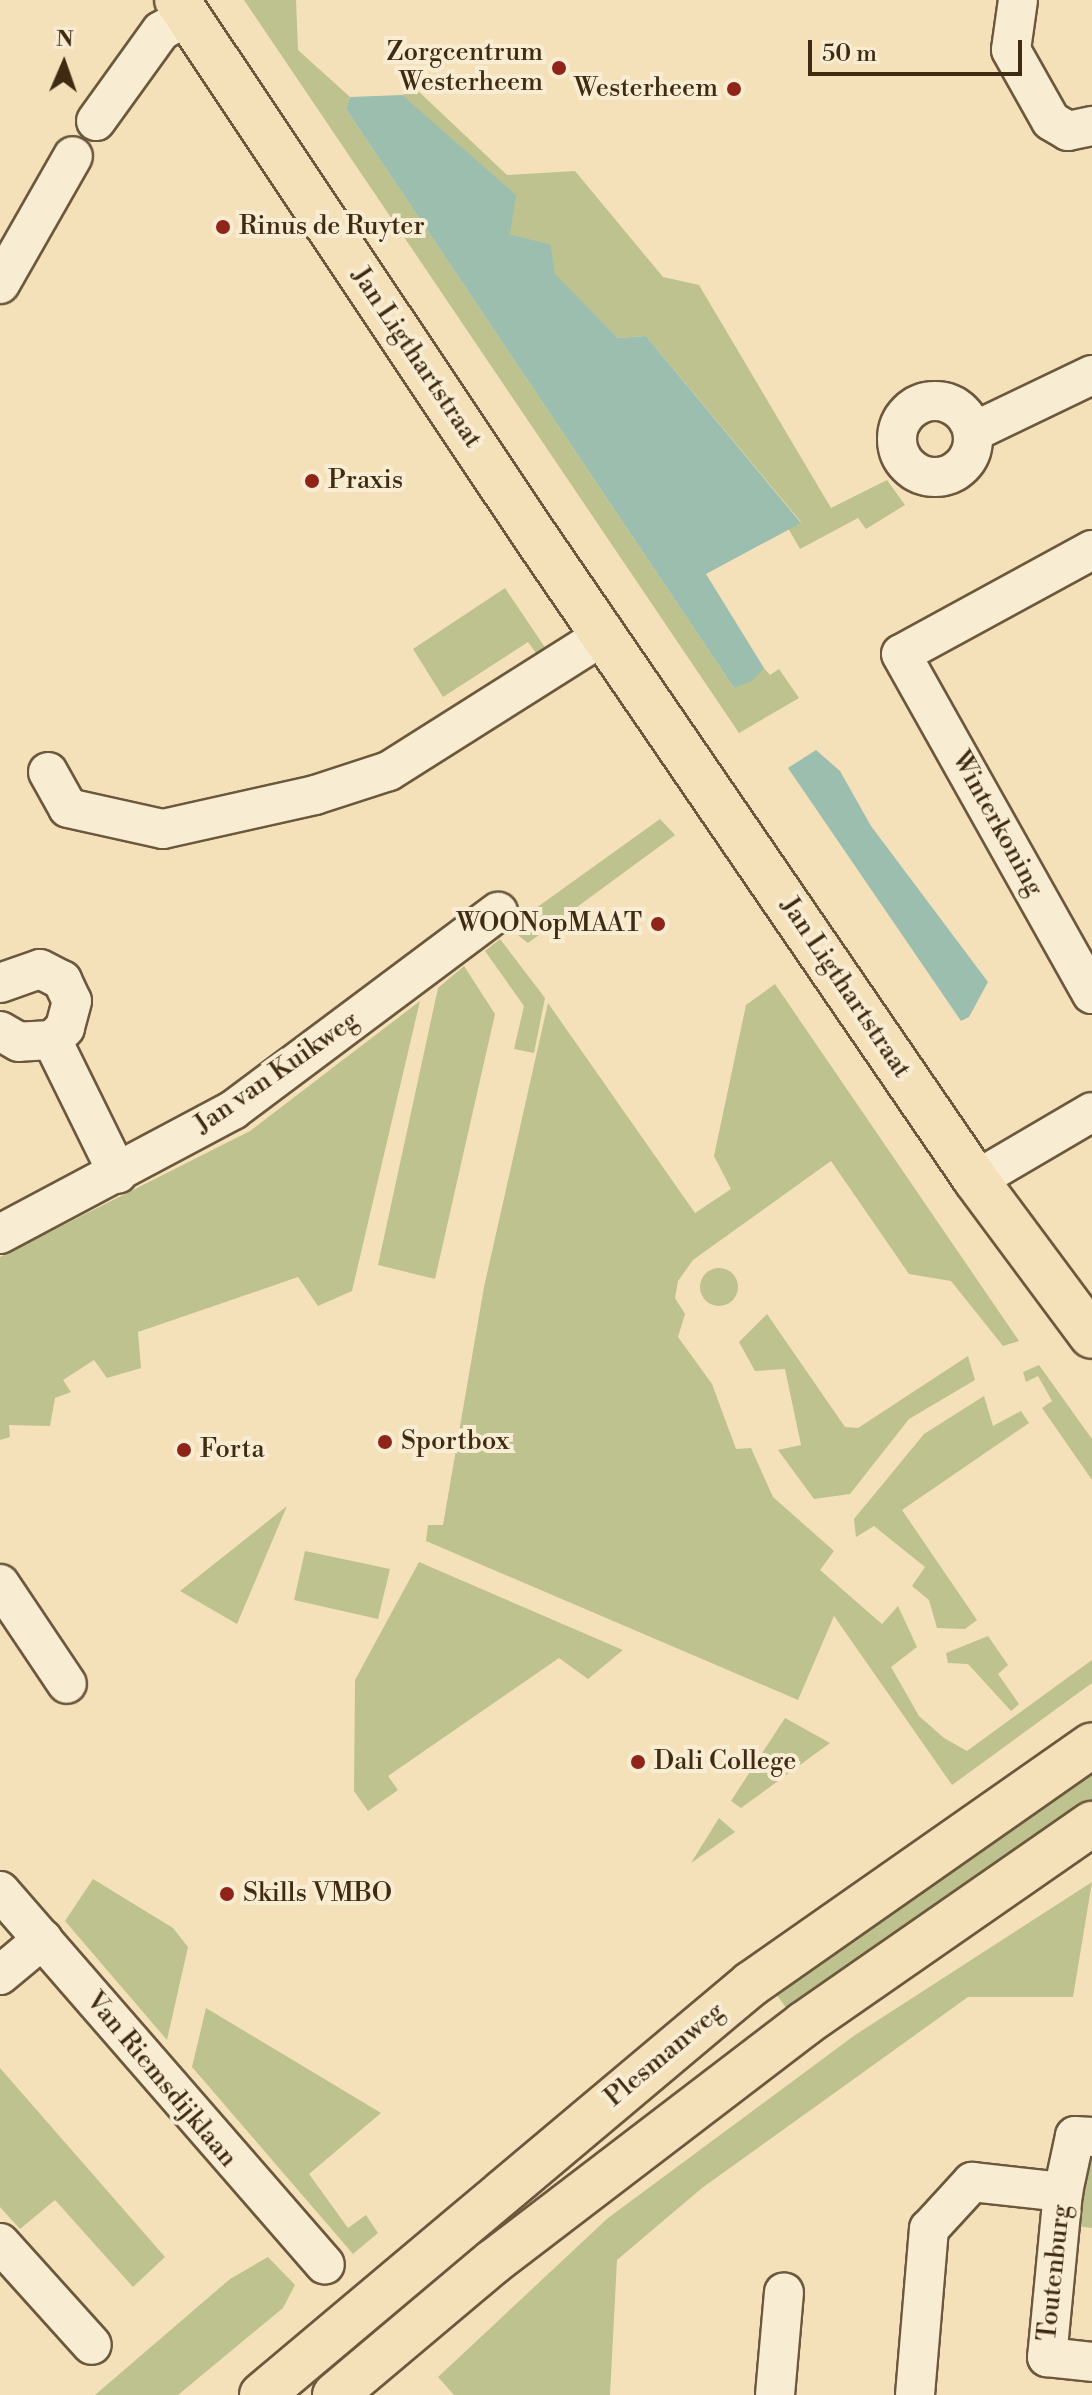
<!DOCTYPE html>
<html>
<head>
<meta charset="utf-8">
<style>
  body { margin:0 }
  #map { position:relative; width:1092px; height:2395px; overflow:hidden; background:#f4e1b9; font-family:"Libre Bodoni",serif }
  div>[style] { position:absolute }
  .green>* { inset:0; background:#bec28e }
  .round { border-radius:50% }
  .water>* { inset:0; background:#9cbeae }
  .roads { filter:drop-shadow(2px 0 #6c583c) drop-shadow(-2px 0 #6c583c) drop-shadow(0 2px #6c583c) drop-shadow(0 -2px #6c583c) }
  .minor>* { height:38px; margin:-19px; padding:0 19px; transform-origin:19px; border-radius:19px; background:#f8ecd2 }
  .minor>.ring { margin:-19px; padding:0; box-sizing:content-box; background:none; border:38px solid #f8ecd2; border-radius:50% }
  .major>* { height:44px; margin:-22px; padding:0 22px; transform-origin:22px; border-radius:22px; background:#f4e1b9 }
  .dots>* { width:22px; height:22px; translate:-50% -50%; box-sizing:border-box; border:4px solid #f8ecd2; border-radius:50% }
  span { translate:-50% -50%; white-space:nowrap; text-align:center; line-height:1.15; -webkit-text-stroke:8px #f8ecd2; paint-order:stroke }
  .poi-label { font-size:26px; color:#3f2b12 }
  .right { translate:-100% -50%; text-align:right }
  .left { translate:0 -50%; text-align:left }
  .street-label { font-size:26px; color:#3f2b12 }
  .north { position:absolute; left:24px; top:24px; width:80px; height:80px; -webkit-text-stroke:6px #f8ecd2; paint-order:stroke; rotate:2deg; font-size:22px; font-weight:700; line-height:32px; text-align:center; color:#3f2b12 }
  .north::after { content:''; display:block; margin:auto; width:28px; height:36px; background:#3f2b12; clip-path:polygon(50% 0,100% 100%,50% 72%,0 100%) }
  .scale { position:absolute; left:808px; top:40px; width:214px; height:36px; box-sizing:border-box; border:4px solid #3f2b12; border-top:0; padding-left:10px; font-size:24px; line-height:28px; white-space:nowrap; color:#3f2b12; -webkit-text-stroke:6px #f8ecd2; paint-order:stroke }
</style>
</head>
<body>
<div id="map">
  <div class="green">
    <i style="clip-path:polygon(244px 0,296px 0,298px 50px,350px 97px,346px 109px,734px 688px,764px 668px,770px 675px,779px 669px,799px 698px,739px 733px)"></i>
    <i style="clip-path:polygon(416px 89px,507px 175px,575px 171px,663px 277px,699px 285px,831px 508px,887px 480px,905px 505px,866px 529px,858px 518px,800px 549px,788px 528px,801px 522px,646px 336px,618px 338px,554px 274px,551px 246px,510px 234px,402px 95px)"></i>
    <i style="clip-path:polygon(505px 588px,548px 652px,539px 657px,528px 642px,443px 697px,413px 649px)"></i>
    <i style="clip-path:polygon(660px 819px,675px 835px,528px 943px,514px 932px,511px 926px)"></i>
    <i style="clip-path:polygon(500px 939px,545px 998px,534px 1053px,514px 1049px,524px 1006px,485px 951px)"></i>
    <i style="clip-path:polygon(464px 966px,495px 1014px,435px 1279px,378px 1265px,438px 988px)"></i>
    <i style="clip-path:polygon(775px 984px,1019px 1341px,1003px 1346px,951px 1281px,909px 1274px,831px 1161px,693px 1260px,678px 1281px,675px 1298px,685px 1314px,678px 1337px,712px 1384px,736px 1449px,751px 1448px,773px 1497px,834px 1551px,820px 1570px,882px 1624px,898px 1606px,917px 1647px,891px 1667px,919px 1716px,944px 1738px,967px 1751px,1092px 1660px,1092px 1683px,952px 1785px,834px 1616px,798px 1700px,426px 1541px,428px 1525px,443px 1525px,484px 1287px,548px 1003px,695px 1213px,731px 1189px,714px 1156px,746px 1005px)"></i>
    <i style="clip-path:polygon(420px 1001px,352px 1291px,318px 1306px,298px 1277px,138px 1332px,141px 1368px,107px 1378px,94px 1360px,63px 1380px,71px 1392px,55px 1398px,50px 1426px,9px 1425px,10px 1437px,0 1440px,0 1257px,250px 1131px)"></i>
    <i class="round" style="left:700px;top:1268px;width:38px;height:38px"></i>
    <i style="clip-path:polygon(767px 1314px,845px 1427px,858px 1428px,968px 1356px,975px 1380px,909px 1419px,850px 1494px,814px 1499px,778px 1450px,801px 1445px,785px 1369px,755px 1371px,739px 1342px)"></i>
    <i style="clip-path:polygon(1039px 1365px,1092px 1439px,1092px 1480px,1042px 1408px,1052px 1401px,1038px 1376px,1026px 1382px,1023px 1372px)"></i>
    <i style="clip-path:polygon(984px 1396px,993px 1426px,1021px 1411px,1029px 1423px,902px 1510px,977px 1620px,965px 1629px,937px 1628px,929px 1600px,912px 1586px,925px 1567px,874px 1526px,856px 1537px,854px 1519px,924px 1434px)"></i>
    <i style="clip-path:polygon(287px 1506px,237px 1624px,180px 1591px)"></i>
    <i style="clip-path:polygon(305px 1551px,390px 1569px,378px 1619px,294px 1600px)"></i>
    <i style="clip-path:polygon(419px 1562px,623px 1650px,588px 1679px,559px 1658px,388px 1776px,398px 1790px,368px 1811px,354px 1791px,355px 1680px)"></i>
    <i style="clip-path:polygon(988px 1636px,1008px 1665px,998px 1674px,1019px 1704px,1011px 1711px,968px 1664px,948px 1663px,946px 1653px)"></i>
    <i style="clip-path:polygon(785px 1718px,830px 1743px,741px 1808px,731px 1801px)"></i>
    <i style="clip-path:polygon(1092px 1765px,1092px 1800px,787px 2009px,771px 1987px)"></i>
    <i style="clip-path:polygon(719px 1818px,735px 1832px,691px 1863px)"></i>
    <i style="clip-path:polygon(93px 1879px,173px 1928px,188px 1947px,167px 2040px,65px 1921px)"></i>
    <i style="clip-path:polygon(1092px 1882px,1073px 1997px,968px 1997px,702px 2188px,617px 2260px,610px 2395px,454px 2395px,438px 2377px,608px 2218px,855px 2035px)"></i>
    <i style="clip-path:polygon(206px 2008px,381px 2113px,309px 2174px,348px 2228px,366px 2215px,378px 2233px,353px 2254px,192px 2067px)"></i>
    <i style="clip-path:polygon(0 2068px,165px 2257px,133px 2287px,55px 2200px,20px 2229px,0 2207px)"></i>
    <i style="clip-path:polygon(1092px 2146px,1092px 2228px,1069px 2225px)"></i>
    <i style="clip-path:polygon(268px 2257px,295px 2285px,283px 2308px,178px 2395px,95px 2395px,230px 2279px)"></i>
  </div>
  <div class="water">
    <i style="clip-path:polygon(402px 95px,516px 195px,510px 234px,551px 245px,555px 274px,618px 338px,646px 336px,801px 523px,706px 574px,764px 668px,752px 681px,734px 688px,346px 109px,350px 97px)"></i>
    <i style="clip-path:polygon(816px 750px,840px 771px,871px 826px,988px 982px,969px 1017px,961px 1021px,788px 768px)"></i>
  </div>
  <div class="roads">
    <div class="minor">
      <i style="left:1018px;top:0;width:50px;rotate:98deg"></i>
      <i style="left:1011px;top:50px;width:81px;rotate:60.6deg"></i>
      <i style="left:1051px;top:121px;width:20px;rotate:30deg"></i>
      <i style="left:1068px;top:131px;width:25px;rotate:-12deg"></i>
      <i style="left:96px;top:121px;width:111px;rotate:-54.2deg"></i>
      <i style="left:161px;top:31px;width:30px;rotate:-30deg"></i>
      <i style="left:0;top:284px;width:147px;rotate:-60.3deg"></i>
      <i class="ring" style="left:897px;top:401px;width:38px;height:38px"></i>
      <i style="left:973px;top:432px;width:132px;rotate:-25.6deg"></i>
      <i style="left:1092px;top:550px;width:217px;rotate:151.4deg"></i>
      <i style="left:901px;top:654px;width:390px;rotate:60.7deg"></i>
      <i style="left:48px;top:772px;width:41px;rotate:60.9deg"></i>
      <i style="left:68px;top:808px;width:97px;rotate:12.5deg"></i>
      <i style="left:163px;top:829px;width:156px;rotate:-12.6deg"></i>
      <i style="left:315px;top:795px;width:78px;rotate:-18deg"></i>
      <i style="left:389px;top:771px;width:254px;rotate:-32.3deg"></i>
      <i style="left:0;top:983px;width:42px;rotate:-19.3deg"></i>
      <i style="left:40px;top:969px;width:25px;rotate:27deg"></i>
      <i style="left:62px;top:980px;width:23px;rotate:65deg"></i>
      <i style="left:72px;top:1001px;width:28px;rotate:105deg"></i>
      <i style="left:65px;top:1028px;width:18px;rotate:137deg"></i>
      <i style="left:52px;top:1040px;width:33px;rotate:177deg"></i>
      <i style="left:19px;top:1042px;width:22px;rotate:-150deg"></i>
      <i style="left:52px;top:1040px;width:149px;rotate:63.8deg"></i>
      <i style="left:976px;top:1180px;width:134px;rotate:-30.4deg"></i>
      <i style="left:0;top:1234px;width:264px;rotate:-28deg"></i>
      <i style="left:233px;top:1110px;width:331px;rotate:-36.8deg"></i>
      <i style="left:0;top:1584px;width:120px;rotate:56.2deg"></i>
      <i style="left:0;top:1891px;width:495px;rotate:49deg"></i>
      <i style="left:0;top:1975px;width:56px;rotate:-39.9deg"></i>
      <i style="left:1063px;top:2192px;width:166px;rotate:95.5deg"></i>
      <i style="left:1047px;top:2357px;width:45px;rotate:6.3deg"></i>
      <i style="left:0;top:2243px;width:137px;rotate:48deg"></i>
      <i style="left:775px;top:2395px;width:103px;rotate:-85deg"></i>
      <i style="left:915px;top:2395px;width:167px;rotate:-85.2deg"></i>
      <i style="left:929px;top:2229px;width:64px;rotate:-47.5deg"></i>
      <i style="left:972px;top:2182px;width:92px;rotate:6.3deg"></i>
      <i style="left:1063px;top:2192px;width:57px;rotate:-77.9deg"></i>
      <i style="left:1075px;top:2136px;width:17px;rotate:3deg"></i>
    </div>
    <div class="major">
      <i style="left:177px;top:0;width:641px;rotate:56.26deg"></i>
      <i style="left:533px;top:533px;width:784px;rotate:55.6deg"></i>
      <i style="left:976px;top:1180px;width:194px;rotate:53.4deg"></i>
      <i style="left:262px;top:2395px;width:639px;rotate:-40.05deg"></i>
      <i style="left:751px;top:1984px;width:416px;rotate:-35deg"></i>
      <i style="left:335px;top:2395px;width:207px;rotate:-40.1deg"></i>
      <i style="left:493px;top:2262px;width:392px;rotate:-37.4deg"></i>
      <i style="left:804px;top:2024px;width:351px;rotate:-34.8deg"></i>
    </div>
  </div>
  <div class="dots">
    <i style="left:559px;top:68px;background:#8f2418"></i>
    <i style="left:734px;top:89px;background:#8f2418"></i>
    <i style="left:223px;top:227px;background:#8f2418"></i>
    <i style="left:312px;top:481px;background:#8f2418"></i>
    <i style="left:658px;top:924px;background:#8f2418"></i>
    <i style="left:385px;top:1442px;background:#8f2418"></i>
    <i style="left:184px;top:1450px;background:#8f2418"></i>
    <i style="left:638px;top:1762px;background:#8f2418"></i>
    <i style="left:227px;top:1894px;background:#8f2418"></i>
  </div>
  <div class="poi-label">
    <span class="right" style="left:543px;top:68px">Zorgcentrum<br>Westerheem</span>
    <span class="right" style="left:718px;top:89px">Westerheem</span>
    <span class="left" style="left:239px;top:227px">Rinus de Ruyter</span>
    <span class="left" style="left:328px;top:481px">Praxis</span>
    <span class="right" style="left:642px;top:924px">WOONopMAAT</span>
    <span class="left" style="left:401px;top:1442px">Sportbox</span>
    <span class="left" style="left:200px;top:1450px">Forta</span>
    <span class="left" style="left:654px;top:1762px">Dali College</span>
    <span class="left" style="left:243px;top:1894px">Skills VMBO</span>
  </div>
  <div class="street-label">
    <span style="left:416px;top:358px;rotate:56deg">Jan Ligthartstraat</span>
    <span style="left:997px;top:824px;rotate:61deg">Winterkoning</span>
    <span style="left:845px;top:988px;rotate:56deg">Jan Ligthartstraat</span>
    <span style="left:277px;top:1073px;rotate:-35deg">Jan van Kuikweg</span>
    <span style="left:665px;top:2055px;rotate:-40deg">Plesmanweg</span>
    <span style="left:161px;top:2080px;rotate:50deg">Van Riemsdijklaan</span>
    <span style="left:1055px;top:2273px;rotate:-84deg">Toutenburg</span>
  </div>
  <div class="north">N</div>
  <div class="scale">50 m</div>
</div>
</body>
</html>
